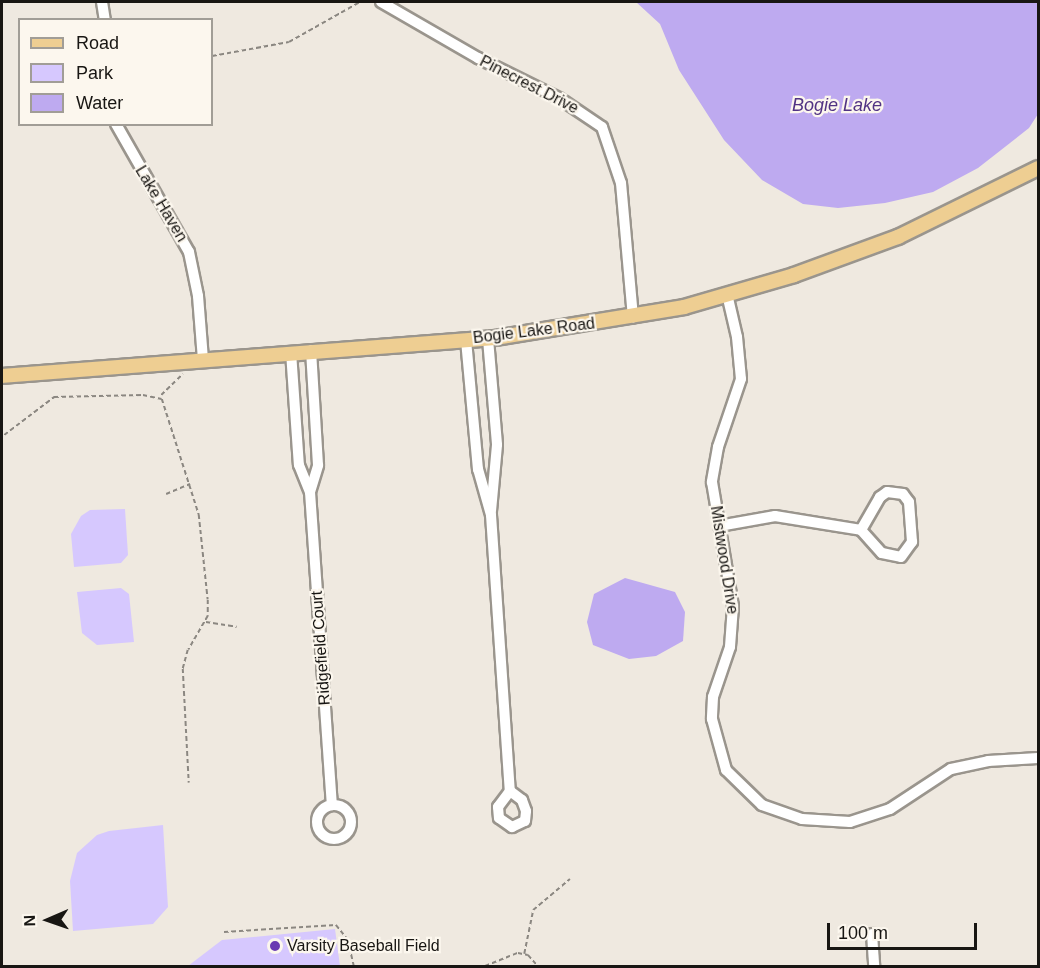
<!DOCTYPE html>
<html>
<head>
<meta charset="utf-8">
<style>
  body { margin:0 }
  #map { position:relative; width:1040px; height:968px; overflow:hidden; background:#efe9e0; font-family:Helvetica,sans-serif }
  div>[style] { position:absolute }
  .green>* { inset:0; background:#d6c8fe }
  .water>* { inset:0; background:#beaaf0 }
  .path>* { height:1.5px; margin-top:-0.75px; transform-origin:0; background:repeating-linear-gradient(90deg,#8b8781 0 4.5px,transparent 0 7.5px) }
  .roads { filter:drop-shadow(2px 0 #9a958d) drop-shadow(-2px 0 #9a958d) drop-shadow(0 2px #9a958d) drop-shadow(0 -2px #9a958d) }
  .minor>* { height:10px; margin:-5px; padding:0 5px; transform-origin:5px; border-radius:5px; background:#fff }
  .minor>.ring { margin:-5px; padding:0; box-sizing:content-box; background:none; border:10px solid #fff; border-radius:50% }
  .major>* { height:14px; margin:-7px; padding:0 7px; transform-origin:7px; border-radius:7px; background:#eece92 }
  .dots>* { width:16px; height:16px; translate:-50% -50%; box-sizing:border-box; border:3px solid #fcf7ee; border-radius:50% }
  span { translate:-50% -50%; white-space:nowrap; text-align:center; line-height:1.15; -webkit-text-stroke:4.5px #fcf7ee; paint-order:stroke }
  .street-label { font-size:16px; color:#181613 }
  .poi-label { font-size:16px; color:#181613 }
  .left { translate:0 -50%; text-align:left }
  .water-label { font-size:18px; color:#513383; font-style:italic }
  .frame { position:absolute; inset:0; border:3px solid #181613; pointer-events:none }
  .legend { position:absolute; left:18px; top:18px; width:195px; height:108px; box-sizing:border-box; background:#fcf7ee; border:2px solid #a19d96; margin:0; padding:8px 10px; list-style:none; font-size:18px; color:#181613 }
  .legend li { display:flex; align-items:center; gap:12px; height:30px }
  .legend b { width:30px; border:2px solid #a19d96 }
  .north { position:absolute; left:18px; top:890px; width:60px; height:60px; -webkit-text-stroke:4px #fcf7ee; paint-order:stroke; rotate:268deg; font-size:16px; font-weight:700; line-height:24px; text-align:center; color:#181613 }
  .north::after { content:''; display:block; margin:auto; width:21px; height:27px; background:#181613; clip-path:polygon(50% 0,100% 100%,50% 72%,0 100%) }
  .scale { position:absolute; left:827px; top:923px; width:150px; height:27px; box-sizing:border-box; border:3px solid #181613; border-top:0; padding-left:8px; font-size:18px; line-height:21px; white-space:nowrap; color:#181613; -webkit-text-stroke:4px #fcf7ee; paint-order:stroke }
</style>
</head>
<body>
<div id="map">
  <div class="green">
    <i style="clip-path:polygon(125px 509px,128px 555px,121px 563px,74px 567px,71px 534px,81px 516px,90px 510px)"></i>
    <i style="clip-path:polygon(121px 588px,129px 594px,134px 642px,97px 645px,82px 633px,77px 592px)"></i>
    <i style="clip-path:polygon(163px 825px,168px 907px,153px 924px,73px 931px,70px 881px,77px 853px,97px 835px,109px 831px)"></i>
    <i style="clip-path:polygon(335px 929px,340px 966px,188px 966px,222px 940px)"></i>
  </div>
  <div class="water">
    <i style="clip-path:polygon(636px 2px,1038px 2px,1038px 114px,1029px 128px,978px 168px,933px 192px,885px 203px,838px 208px,803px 204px,762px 180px,724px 140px,679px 70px,660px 24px)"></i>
    <i style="clip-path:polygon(625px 578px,675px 592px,685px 612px,683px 641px,656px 656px,629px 659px,593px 645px,587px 622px,594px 594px)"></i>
  </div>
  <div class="path">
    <i style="left:212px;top:56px;width:78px;rotate:-10.3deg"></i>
    <i style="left:289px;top:42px;width:81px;rotate:-29.4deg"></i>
    <i style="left:161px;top:395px;width:30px;rotate:-44deg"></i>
    <i style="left:4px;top:435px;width:63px;rotate:-37.2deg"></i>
    <i style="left:54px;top:397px;width:89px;rotate:-1.3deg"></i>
    <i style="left:143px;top:395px;width:19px;rotate:12deg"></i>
    <i style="left:162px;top:399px;width:122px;rotate:72.3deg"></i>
    <i style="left:199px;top:515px;width:85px;rotate:84deg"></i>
    <i style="left:208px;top:600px;width:16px;rotate:90deg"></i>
    <i style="left:208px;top:616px;width:39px;rotate:120deg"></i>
    <i style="left:188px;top:650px;width:20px;rotate:105deg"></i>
    <i style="left:183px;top:669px;width:114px;rotate:87deg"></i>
    <i style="left:166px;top:494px;width:26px;rotate:-23deg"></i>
    <i style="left:206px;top:622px;width:31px;rotate:9deg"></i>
    <i style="left:224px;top:932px;width:112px;rotate:-3.6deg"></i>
    <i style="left:336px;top:925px;width:19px;rotate:51deg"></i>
    <i style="left:348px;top:940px;width:27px;rotate:77deg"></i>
    <i style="left:524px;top:954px;width:45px;rotate:-78.4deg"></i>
    <i style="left:533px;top:910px;width:48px;rotate:-40deg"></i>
    <i style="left:485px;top:966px;width:35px;rotate:-22deg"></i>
    <i style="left:518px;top:953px;width:10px;rotate:11deg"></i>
    <i style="left:528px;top:955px;width:15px;rotate:48deg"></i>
  </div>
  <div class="roads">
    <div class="minor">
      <i style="left:102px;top:2px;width:18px;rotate:81deg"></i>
      <i style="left:381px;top:2px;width:112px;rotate:30deg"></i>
      <i style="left:478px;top:58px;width:90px;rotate:26.3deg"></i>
      <i style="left:559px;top:98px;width:52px;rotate:34deg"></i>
      <i style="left:602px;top:127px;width:59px;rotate:71.3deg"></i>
      <i style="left:621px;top:183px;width:135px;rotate:84.9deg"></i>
      <i style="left:116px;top:124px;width:147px;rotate:60.3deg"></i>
      <i style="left:189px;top:252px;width:45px;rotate:78.4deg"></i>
      <i style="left:198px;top:296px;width:63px;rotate:85.5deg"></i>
      <i style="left:727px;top:294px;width:44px;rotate:76.9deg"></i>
      <i style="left:737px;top:337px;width:42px;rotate:84.6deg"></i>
      <i style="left:741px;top:379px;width:72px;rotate:108.7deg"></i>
      <i style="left:718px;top:447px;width:36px;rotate:100deg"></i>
      <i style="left:712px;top:482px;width:126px;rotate:80.4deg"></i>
      <i style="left:733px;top:606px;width:41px;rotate:94.2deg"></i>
      <i style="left:730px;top:647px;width:53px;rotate:108.8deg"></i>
      <i style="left:713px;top:697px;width:22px;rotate:93deg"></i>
      <i style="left:712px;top:719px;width:53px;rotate:74.6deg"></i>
      <i style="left:726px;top:770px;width:50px;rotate:44.2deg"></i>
      <i style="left:762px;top:805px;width:42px;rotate:19.3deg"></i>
      <i style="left:802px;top:819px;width:48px;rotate:3.6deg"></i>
      <i style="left:850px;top:822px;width:42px;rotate:-18deg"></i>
      <i style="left:890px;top:809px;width:73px;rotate:-33.3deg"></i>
      <i style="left:951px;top:769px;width:38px;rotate:-12deg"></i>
      <i style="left:988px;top:761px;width:50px;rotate:-3.4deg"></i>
      <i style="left:488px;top:339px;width:106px;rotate:85.1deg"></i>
      <i style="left:497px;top:445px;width:66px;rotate:95.2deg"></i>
      <i style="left:466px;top:340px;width:130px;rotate:84.7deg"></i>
      <i style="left:478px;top:469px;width:48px;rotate:74.2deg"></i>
      <i style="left:491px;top:515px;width:277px;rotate:86.1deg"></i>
      <i style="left:510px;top:791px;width:20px;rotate:127deg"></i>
      <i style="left:498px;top:807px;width:11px;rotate:85deg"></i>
      <i style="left:499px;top:818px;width:16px;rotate:35deg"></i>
      <i style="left:512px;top:827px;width:14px;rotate:-25deg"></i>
      <i style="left:525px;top:821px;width:10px;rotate:-84deg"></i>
      <i style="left:526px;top:811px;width:12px;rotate:-110deg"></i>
      <i style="left:522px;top:800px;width:15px;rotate:-143deg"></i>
      <i style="left:291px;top:352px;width:113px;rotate:86deg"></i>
      <i style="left:299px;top:465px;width:29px;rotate:68deg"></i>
      <i style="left:310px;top:492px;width:314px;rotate:86deg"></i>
      <i style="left:310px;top:492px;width:28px;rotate:-73deg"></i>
      <i style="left:318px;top:465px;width:115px;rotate:-93.5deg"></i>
      <i style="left:719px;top:526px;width:57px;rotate:-10.1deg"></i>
      <i style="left:775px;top:516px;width:87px;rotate:9.2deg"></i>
      <i style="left:861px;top:530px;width:31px;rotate:48deg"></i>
      <i style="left:882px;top:553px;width:19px;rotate:12deg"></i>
      <i style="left:901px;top:557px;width:19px;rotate:-54deg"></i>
      <i style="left:912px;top:542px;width:40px;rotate:-94.3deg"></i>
      <i style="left:909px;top:502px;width:10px;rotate:-127deg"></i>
      <i style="left:903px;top:494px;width:16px;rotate:-173deg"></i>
      <i style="left:887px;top:492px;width:9px;rotate:144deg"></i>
      <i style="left:880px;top:497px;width:38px;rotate:120deg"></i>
      <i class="ring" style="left:317px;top:805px;width:24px;height:24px"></i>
      <i style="left:872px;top:934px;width:32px;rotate:86deg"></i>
    </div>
    <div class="major">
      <i style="left:2px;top:376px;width:494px;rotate:-4.4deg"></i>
      <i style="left:495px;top:338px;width:192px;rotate:-9.3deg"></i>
      <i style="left:684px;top:307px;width:115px;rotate:-16.2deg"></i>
      <i style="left:794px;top:275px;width:111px;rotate:-20.1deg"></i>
      <i style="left:898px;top:237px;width:156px;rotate:-26.2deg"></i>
    </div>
  </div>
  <div class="dots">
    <i style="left:275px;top:946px;background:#6a3ab2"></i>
  </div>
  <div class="street-label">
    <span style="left:529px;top:85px;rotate:27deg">Pinecrest Drive</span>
    <span style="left:161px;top:204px;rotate:59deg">Lake Haven</span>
    <span style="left:534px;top:331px;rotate:-7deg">Bogie Lake Road</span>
    <span style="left:724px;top:560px;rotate:81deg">Mistwood Drive</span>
    <span style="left:321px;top:648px;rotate:-94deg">Ridgefield Court</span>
  </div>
  <div class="poi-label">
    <span class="left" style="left:287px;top:946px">Varsity Baseball Field</span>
  </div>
  <div class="water-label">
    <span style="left:837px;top:105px">Bogie Lake</span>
  </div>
  <div class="frame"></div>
  <ul class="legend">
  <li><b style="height:8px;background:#eece92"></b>Road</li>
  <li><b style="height:16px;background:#d6c8fe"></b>Park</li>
  <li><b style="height:16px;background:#beaaf0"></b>Water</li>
  </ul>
  <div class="north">N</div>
  <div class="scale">100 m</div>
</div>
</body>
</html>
